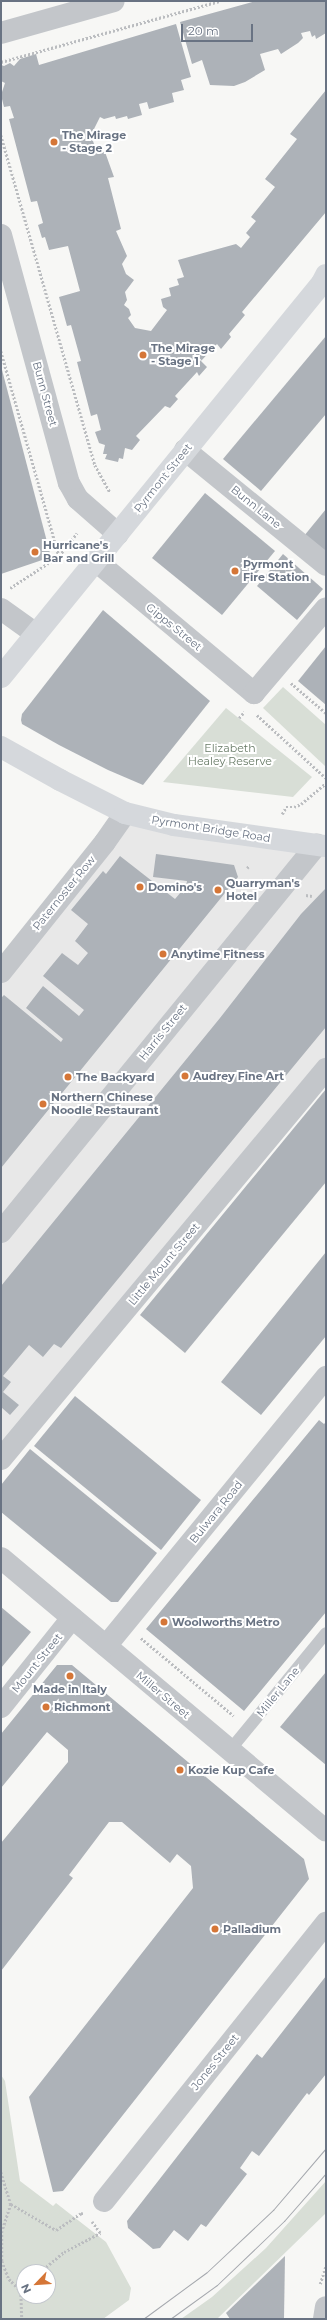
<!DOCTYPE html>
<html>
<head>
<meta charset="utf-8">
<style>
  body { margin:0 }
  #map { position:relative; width:327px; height:2320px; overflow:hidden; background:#f7f7f5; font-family:Montserrat,sans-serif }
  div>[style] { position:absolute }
  .built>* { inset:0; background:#e8e8e8 }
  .green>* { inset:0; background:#d8ded6 }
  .building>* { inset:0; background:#adb2b8 }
  .path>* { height:2.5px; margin-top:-1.25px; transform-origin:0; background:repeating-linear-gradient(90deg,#bbbdc0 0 2px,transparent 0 4px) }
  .service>* { height:12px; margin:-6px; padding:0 6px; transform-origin:6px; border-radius:6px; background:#c3c6ca }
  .minor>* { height:22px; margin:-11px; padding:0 11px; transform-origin:11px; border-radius:11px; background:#c3c6ca }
  .primary>* { height:22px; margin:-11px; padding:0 11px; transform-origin:11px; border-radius:11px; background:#d5d8dc }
  .motorway>* { height:22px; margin:-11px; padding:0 11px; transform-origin:11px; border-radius:11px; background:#d5d8dc }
  .tram>* { height:1px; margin:-0.5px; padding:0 0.5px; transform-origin:0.5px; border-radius:0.5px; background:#a5a8ae }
  .dots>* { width:11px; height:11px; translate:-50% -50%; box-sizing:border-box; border:2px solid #fff; border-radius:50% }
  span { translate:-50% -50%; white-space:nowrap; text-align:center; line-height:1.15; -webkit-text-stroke:4px #fff; paint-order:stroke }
  .poi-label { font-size:11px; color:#697383; font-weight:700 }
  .left { translate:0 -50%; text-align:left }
  .street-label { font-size:11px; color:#697383 }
  .park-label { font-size:11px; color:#687b67 }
  .frame { position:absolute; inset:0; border:2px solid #697383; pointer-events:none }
  .north { position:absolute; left:16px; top:2264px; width:40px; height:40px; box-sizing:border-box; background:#fff; border:1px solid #c3c7cd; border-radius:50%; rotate:245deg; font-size:11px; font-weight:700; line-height:16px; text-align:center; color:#697383 }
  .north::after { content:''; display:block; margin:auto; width:14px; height:18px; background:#d57637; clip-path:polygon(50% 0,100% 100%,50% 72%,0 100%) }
  .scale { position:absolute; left:181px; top:24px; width:72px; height:18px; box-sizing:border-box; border:2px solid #697383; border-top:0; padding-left:5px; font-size:12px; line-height:14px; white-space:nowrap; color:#697383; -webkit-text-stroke:3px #fff; paint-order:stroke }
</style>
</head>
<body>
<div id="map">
  <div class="built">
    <i style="clip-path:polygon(125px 813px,326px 849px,326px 1069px,1px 1459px,1px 974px)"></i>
  </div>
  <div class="green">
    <i style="clip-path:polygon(283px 687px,326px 725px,325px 766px,263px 708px)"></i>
    <i style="clip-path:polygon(226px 708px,312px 777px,293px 797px,163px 782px)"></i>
    <i style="clip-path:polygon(evenodd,1px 2075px,5px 2081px,20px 2181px,53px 2206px,56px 2203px,106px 2242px,131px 2288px,129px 2300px,103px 2319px,1px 2319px,1px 2075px,24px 2272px,48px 2272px,48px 2296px,24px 2296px,24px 2272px)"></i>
    <i style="clip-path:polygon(326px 2181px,326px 2213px,217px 2319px,181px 2319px,212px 2297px,266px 2248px)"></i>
  </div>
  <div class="building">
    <i style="clip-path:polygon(256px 1px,326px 1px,326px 33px,316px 39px,315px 35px,312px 37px,310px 31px,301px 33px,303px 38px,298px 43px,281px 54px,278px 49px,260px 54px,265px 70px,245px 82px,234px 86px,210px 85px,202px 60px,192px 64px,180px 22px)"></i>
    <i style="clip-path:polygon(176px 24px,191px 77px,181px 80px,184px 90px,172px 93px,174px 102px,149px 109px,147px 102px,139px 104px,142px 115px,128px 119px,127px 116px,116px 119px,115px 116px,104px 119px,100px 117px,91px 135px,96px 150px,105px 152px,114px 177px,108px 178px,121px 229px,116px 231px,127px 256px,122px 264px,126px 274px,134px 280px,125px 292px,127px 300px,124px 305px,129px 309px,131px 315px,128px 318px,135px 328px,151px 331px,167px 310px,163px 307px,161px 299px,171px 296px,169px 288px,179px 285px,177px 279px,184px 277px,178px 260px,236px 244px,241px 248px,250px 237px,246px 233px,256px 221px,251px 217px,275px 187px,265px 179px,297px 139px,290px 134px,326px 90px,326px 212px,242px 312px,245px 315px,229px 334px,231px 337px,221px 349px,217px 344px,201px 361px,207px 367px,199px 376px,197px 372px,175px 396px,178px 399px,170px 408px,165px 406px,136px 436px,140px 440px,132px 450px,125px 448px,123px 459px,119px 458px,118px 462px,105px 459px,107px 454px,103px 454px,105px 445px,99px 443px,95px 432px,101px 430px,97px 414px,91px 416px,77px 362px,81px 361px,71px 325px,67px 326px,59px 297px,80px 291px,68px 246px,49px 250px,45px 237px,42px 238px,38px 225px,43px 223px,37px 201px,31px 202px,9px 119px,14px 118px,10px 106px,4px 107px,1px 95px,5px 83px,1px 81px,1px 65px,4px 66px,10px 63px,14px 66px,20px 59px,36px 54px,39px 65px)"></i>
    <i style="clip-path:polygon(326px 336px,326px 414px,261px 491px,223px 459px)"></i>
    <i style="clip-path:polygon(1px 366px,51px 557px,1px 574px)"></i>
    <i style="clip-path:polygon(205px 493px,275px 551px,222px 615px,152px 558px)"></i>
    <i style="clip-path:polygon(326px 509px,326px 555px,304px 536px)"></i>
    <i style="clip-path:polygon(283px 554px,323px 589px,297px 620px,257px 586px)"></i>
    <i style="clip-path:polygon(103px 610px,210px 701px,143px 785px,108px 770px,59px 745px,22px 724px,21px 720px,22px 714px)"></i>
    <i style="clip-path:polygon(326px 646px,326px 705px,298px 681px)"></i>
    <i style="clip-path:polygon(156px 854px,234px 865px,238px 877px,1px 1168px,1px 998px,4px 995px,61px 1042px,63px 1039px,26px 1008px,43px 986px,79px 1016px,84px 1010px,43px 976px,62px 953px,78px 965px,88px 953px,75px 941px,88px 924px,71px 910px,103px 871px,106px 874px,120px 856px,175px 899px,186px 886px,187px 881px,153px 877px)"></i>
    <i style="clip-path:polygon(326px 888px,326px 1027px,61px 1348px,54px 1344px,43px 1357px,29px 1345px,3px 1376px,11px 1382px,3px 1392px,19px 1405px,10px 1415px,1px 1407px,1px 1286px,220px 1018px,301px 914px)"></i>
    <i style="clip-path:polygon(326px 1089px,326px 1182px,185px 1353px,140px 1315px)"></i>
    <i style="clip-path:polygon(326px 1252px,326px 1336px,261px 1415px,221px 1382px)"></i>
    <i style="clip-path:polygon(75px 1396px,201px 1500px,161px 1550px,34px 1446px)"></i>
    <i style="clip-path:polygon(319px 1420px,324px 1424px,326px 1422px,326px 1612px,244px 1711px,146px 1629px)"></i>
    <i style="clip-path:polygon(30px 1449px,157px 1553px,118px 1602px,111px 1602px,1px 1512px,1px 1485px)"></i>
    <i style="clip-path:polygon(1px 1607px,31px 1632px,1px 1668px)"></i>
    <i style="clip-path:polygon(57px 1665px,72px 1665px,304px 1859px,309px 1879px,63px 2191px,53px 2192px,29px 2097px,193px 1888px,191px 1866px,177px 1854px,170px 1863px,122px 1822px,109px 1822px,69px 1875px,73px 1878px,1px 1971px,1px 1843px,68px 1762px,68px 1750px,47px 1732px,1px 1788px,1px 1734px)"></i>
    <i style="clip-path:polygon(326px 1672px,326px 1765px,280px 1727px)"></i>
    <i style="clip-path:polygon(326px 1976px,326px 2074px,309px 2095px,307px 2093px,259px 2156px,252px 2151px,240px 2168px,247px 2174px,206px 2227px,201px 2224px,188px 2241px,174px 2230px,160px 2248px,153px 2249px,128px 2228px,127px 2221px,257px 2054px,262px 2058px)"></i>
    <i style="clip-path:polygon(285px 2256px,284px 2319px,230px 2319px,226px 2313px)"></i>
  </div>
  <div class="path">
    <i style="left:1px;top:62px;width:226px;rotate:-15.6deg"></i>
    <i style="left:1px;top:135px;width:343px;rotate:74.1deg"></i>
    <i style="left:95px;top:465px;width:31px;rotate:61deg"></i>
    <i style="left:1px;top:351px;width:213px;rotate:74.2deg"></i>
    <i style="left:10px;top:588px;width:59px;rotate:-33.1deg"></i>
    <i style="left:59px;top:556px;width:29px;rotate:-52deg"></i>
    <i style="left:291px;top:683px;width:46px;rotate:40.6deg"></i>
    <i style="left:257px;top:715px;width:93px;rotate:42.4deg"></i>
    <i style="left:239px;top:718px;width:8px;rotate:-50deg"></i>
    <i style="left:282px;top:814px;width:8px;rotate:-60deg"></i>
    <i style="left:286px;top:807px;width:8px"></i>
    <i style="left:294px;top:807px;width:8px;rotate:-23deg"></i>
    <i style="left:301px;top:804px;width:33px;rotate:-40deg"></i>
    <i style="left:247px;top:868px;width:3px;rotate:-45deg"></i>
    <i style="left:306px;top:895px;width:6px;rotate:9deg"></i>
    <i style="left:141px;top:1638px;width:121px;rotate:40deg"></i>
    <i style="left:1px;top:2172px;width:34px;rotate:73deg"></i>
    <i style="left:11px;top:2204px;width:28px;rotate:108deg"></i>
    <i style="left:2px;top:2231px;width:30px;rotate:90deg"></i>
    <i style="left:2px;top:2261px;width:19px;rotate:69deg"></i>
    <i style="left:9px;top:2279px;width:17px;rotate:45deg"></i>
    <i style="left:21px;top:2291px;width:28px;rotate:88deg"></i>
    <i style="left:11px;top:2204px;width:52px;rotate:30deg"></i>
    <i style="left:56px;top:2230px;width:30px;rotate:-34deg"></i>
    <i style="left:81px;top:2213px;width:3px;rotate:18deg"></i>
    <i style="left:40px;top:2272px;width:31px;rotate:-40deg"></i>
    <i style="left:64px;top:2252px;width:41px;rotate:-27.8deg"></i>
    <i style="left:100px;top:2233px;width:14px;rotate:-126deg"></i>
    <i style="left:320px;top:2284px;width:19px;rotate:-72deg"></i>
  </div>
  <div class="service">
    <i style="left:230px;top:1750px;width:151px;rotate:-50.6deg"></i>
  </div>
  <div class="minor">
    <i style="left:1px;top:33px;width:117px;rotate:-15.8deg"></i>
    <i style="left:1px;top:235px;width:257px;rotate:74.7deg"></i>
    <i style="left:69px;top:483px;width:18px;rotate:61deg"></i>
    <i style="left:78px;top:499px;width:53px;rotate:41.2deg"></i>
    <i style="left:185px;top:450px;width:182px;rotate:39.2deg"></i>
    <i style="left:96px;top:561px;width:206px;rotate:39.9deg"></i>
    <i style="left:254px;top:693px;width:111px;rotate:-49.7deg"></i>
    <i style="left:1px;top:609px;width:43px;rotate:35.5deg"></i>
    <i style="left:1px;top:972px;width:166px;rotate:-51.3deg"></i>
    <i style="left:105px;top:842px;width:35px;rotate:-55deg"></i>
    <i style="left:1px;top:1232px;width:500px;rotate:-50.8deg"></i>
    <i style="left:1px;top:1459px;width:508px;rotate:-50.19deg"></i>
    <i style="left:1px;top:1558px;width:424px;rotate:40deg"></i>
    <i style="left:106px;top:1646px;width:348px;rotate:-50.7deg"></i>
    <i style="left:1px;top:1707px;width:114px;rotate:-51.4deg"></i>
    <i style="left:104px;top:2201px;width:356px;rotate:-51.4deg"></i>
    <i style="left:324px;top:2319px;width:12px;rotate:-81deg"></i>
  </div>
  <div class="primary">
    <i style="left:1px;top:677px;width:508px;rotate:-50.83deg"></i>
    <i style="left:1px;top:747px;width:68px;rotate:29.2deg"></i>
    <i style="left:60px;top:780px;width:73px;rotate:26.9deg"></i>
    <i style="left:125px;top:813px;width:50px;rotate:13.8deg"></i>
    <i style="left:174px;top:825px;width:153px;rotate:7.9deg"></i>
  </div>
  <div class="motorway">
    <i style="left:322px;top:283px;width:9px;rotate:-63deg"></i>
  </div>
  <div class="tram">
    <i style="left:143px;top:2319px;width:79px;rotate:-36.3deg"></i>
    <i style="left:207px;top:2272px;width:91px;rotate:-43.2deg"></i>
    <i style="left:273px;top:2210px;width:82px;rotate:-49.5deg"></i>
    <i style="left:170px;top:2319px;width:58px;rotate:-35.9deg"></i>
    <i style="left:217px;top:2285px;width:93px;rotate:-43.7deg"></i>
    <i style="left:284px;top:2221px;width:64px;rotate:-48.8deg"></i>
  </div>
  <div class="dots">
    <i style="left:54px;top:142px;background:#d57637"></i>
    <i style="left:143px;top:355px;background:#d57637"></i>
    <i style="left:35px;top:552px;background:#d57637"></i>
    <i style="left:235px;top:571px;background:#d57637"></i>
    <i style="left:140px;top:887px;background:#d57637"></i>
    <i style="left:218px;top:890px;background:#d57637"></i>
    <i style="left:163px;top:954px;background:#d57637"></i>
    <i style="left:185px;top:1076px;background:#d57637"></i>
    <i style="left:68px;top:1077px;background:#d57637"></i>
    <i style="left:43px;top:1104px;background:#d57637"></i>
    <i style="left:164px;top:1622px;background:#d57637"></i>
    <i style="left:70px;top:1676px;background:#d57637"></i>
    <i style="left:46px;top:1707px;background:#d57637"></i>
    <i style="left:180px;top:1770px;background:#d57637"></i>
    <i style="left:215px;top:1929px;background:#d57637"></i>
  </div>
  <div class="poi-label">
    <span class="left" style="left:62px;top:142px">The Mirage<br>- Stage 2</span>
    <span class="left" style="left:151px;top:355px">The Mirage<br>- Stage 1</span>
    <span class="left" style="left:43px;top:552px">Hurricane's<br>Bar and Grill</span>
    <span class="left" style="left:243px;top:571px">Pyrmont<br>Fire Station</span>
    <span class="left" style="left:226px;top:890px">Quarryman's<br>Hotel</span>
    <span class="left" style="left:148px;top:887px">Domino's</span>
    <span class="left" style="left:171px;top:954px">Anytime Fitness</span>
    <span class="left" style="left:193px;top:1076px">Audrey Fine Art</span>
    <span class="left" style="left:76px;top:1077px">The Backyard</span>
    <span class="left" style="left:51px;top:1104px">Northern Chinese<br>Noodle Restaurant</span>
    <span class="left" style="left:172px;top:1622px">Woolworths Metro</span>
    <span style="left:70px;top:1689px">Made in Italy</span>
    <span class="left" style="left:54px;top:1707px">Richmont</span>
    <span class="left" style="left:188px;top:1770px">Kozie Kup Cafe</span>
    <span class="left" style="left:223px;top:1929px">Palladium</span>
  </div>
  <div class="street-label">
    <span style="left:45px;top:394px;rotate:75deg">Bunn Street</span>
    <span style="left:163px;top:478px;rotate:-51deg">Pyrmont Street</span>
    <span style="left:256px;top:507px;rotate:39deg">Bunn Lane</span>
    <span style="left:174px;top:627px;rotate:39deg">Gipps Street</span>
    <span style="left:211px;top:829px;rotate:9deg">Pyrmont Bridge Road</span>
    <span style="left:64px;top:893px;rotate:-51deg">Paternoster Row</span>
    <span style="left:163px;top:1032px;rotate:-51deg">Harris Street</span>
    <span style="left:164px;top:1264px;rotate:-50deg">Little Mount Street</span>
    <span style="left:216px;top:1512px;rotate:-51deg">Bulwara Road</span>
    <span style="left:37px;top:1663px;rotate:-51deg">Mount Street</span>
    <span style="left:278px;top:1692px;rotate:-51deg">Miller Lane</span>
    <span style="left:163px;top:1695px;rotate:40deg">Miller Street</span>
    <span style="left:215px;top:2062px;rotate:-51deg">Jones Street</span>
  </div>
  <div class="park-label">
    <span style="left:230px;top:755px">Elizabeth<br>Healey Reserve</span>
  </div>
  <div class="frame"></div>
  <div class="north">N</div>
  <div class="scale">20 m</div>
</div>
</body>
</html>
